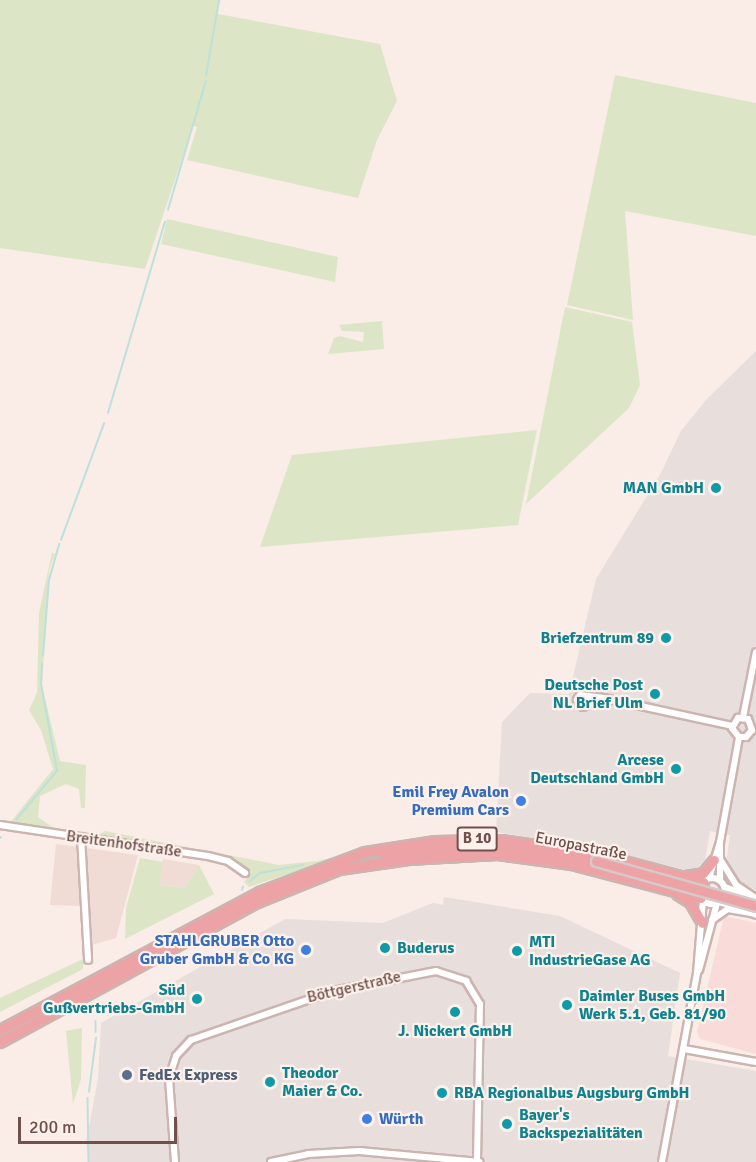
<!DOCTYPE html>
<html>
<head>
<meta charset="utf-8">
<style>
  body { margin:0 }
  #map { position:relative; width:756px; height:1162px; overflow:hidden; background:#faece6; font-family:Signika,sans-serif }
  div>[style] { position:absolute }
  .residential>* { inset:0; background:#f0dcd5 }
  .commercial>* { inset:0; background:#f9dbda }
  .industrial>* { inset:0; background:#e8dedc }
  .green>* { inset:0; background:#dce6c6 }
  .stream>* { height:1.5px; margin:-0.75px; padding:0 0.75px; transform-origin:0.75px; border-radius:0.75px; background:#bce1dc }
  .roads { filter:drop-shadow(2px 0 #ccb4b0) drop-shadow(-2px 0 #ccb4b0) drop-shadow(0 2px #ccb4b0) drop-shadow(0 -2px #ccb4b0) }
  .minor>* { height:6px; margin:-3px; padding:0 3px; transform-origin:3px; border-radius:3px; background:#fff }
  .minor>.ring { margin:-3px; padding:0; box-sizing:content-box; background:none; border:6px solid #fff; border-radius:50% }
  .highway>* { height:9px; margin:-4.5px; padding:0 4.5px; transform-origin:4.5px; border-radius:4.5px; background:#eda3a5 }
  .bridges { filter:drop-shadow(2px 0 #d4caca) drop-shadow(-2px 0 #d4caca) drop-shadow(0 2px #d4caca) drop-shadow(0 -2px #d4caca) }
  .highway-bridge>* { height:9px; margin:-4.5px; padding:0 4.5px; transform-origin:4.5px; border-radius:4.5px; background:#eda3a5 }
  .dots>* { width:16px; height:16px; translate:-50% -50%; box-sizing:border-box; border:3px solid #fdf1eb; border-radius:50% }
  span { translate:-50% -50%; white-space:nowrap; text-align:center; line-height:1.15; -webkit-text-stroke:4.5px #fdf1eb; paint-order:stroke }
  .shield-label span { padding:2px 4px; background:#fdf1eb; border:2px solid; border-radius:4px; -webkit-text-stroke-width:0 }
  .shield-label { font-size:15px; color:#70504d; font-weight:700 }
  .culture-label { font-size:16px; color:#0d838f; font-weight:700 }
  .right { translate:-100% -50%; text-align:right }
  .left { translate:0 -50%; text-align:left }
  .shop-label { font-size:16px; color:#366cbe; font-weight:700 }
  .street-label { font-size:16px; color:#70504d }
  .service-label { font-size:16px; color:#4e5e75; font-weight:700 }
  .scale { position:absolute; left:18px; top:1117px; width:159px; height:27px; box-sizing:border-box; border:3px solid #70504d; border-top:0; padding-left:8px; font-size:18px; line-height:21px; white-space:nowrap; color:#70504d; -webkit-text-stroke:4px #fdf1eb; paint-order:stroke }
</style>
</head>
<body>
<div id="map">
  <div class="residential">
    <i style="clip-path:polygon(56px 844px,138px 855px,116px 938px,92px 945px,82px 906px,50px 905px)"></i>
    <i style="clip-path:polygon(163px 859px,199px 865px,185px 888px,160px 885px)"></i>
  </div>
  <div class="commercial">
    <i style="clip-path:polygon(724px 916px,756px 923px,756px 1054px,700px 1039px,697px 1032px)"></i>
  </div>
  <div class="industrial">
    <i style="clip-path:polygon(756px 351px,756px 890px,738px 881px,727px 858px,730px 835px,710px 831px,705px 860px,696px 869px,685px 870px,605px 850px,496px 832px,502px 722px,530px 693px,569px 694px,596px 579px,660px 475px,681px 431px,706px 400px)"></i>
    <i style="clip-path:polygon(444px 897px,560px 916px,680px 973px,668px 1056px,756px 1071px,756px 1162px,89px 1162px,86px 1142px,98px 1079px,101px 1023px,285px 919px,383px 923px,433px 903px,443px 905px)"></i>
  </div>
  <div class="green">
    <i style="clip-path:polygon(0 0,220px 0,218px 14px,380px 44px,397px 101px,377px 140px,358px 198px,187px 160px,197px 127px,193px 126px,145px 269px,0 248px)"></i>
    <i style="clip-path:polygon(615px 75px,756px 103px,756px 236px,625px 211px,633px 320px,567px 305px)"></i>
    <i style="clip-path:polygon(167px 219px,338px 257px,335px 282px,161px 244px)"></i>
    <i style="clip-path:polygon(565px 307px,632px 322px,640px 385px,629px 408px,526px 504px)"></i>
    <i style="clip-path:polygon(382px 321px,384px 349px,328px 354px,334px 338px,340px 336px,363px 342px,364px 332px,342px 331px,339px 325px)"></i>
    <i style="clip-path:polygon(537px 430px,518px 525px,260px 547px,292px 455px)"></i>
    <i style="clip-path:polygon(52px 553px,55px 554px,49px 571px,42px 686px,60px 761px,86px 765px,85px 808px,81px 808px,79px 789px,66px 784px,40px 796px,38px 817px,52px 827px,10px 823px,53px 769px,41px 730px,29px 710px,37px 693px,39px 613px)"></i>
    <i style="clip-path:polygon(105px 831px,279px 865px,317px 861px,414px 839px,491px 837px,339px 857px,249px 887px,244px 882px,252px 872px,229px 858px,95px 837px)"></i>
    <i style="clip-path:polygon(140px 858px,163px 862px,160px 885px,185px 888px,199px 865px,214px 894px,125px 939px,126px 908px)"></i>
    <i style="clip-path:polygon(83px 959px,83px 969px,0 1012px,0 998px)"></i>
    <i style="clip-path:polygon(82px 1028px,81px 1079px,73px 1104px,66px 1031px)"></i>
  </div>
  <div class="stream">
    <i style="left:206px;top:76px;width:77px;rotate:-80.3deg"></i>
    <i style="left:168px;top:210px;width:134px;rotate:-73.6deg"></i>
    <i style="left:108px;top:413px;width:199px;rotate:-73.4deg"></i>
    <i style="left:61px;top:540px;width:124px;rotate:-69.7deg"></i>
    <i style="left:43px;top:656px;width:76px;rotate:-85.5deg"></i>
    <i style="left:49px;top:580px;width:37px;rotate:-74deg"></i>
    <i style="left:16px;top:820px;width:64px;rotate:-50.1deg"></i>
    <i style="left:57px;top:771px;width:88px;rotate:-100.4deg"></i>
    <i style="left:41px;top:684px;width:20px;rotate:-87deg"></i>
    <i style="left:0;top:838px;width:1px;rotate:-45deg"></i>
    <i style="left:250px;top:881px;width:13px;rotate:-39deg"></i>
    <i style="left:260px;top:873px;width:44px;rotate:-10.5deg"></i>
    <i style="left:242px;top:890px;width:3px;rotate:-72deg"></i>
    <i style="left:100px;top:1012px;width:14px;rotate:-36deg"></i>
    <i style="left:96px;top:1021px;width:11px;rotate:90deg"></i>
    <i style="left:89px;top:1092px;width:54px;rotate:-82.6deg"></i>
    <i style="left:88px;top:1098px;width:64px;rotate:89.1deg"></i>
  </div>
  <div class="roads">
    <div class="minor">
      <i style="left:604px;top:698px;width:24px;rotate:-173deg"></i>
      <i style="left:580px;top:695px;width:6px;rotate:121deg"></i>
      <i style="left:577px;top:700px;width:9px;rotate:49deg"></i>
      <i style="left:583px;top:707px;width:23px;rotate:-23deg"></i>
      <i style="left:604px;top:698px;width:131px;rotate:12.3deg"></i>
      <i style="left:743px;top:717px;width:66px;rotate:-78.7deg"></i>
      <i style="left:739px;top:737px;width:11px;rotate:-128deg"></i>
      <i style="left:732px;top:728px;width:12px;rotate:-59deg"></i>
      <i style="left:738px;top:718px;width:10px;rotate:6deg"></i>
      <i style="left:748px;top:719px;width:12px;rotate:70deg"></i>
      <i style="left:739px;top:737px;width:7px"></i>
      <i style="left:746px;top:737px;width:9px;rotate:-49deg"></i>
      <i style="left:0;top:825px;width:210px;rotate:8.5deg"></i>
      <i style="left:208px;top:856px;width:21px;rotate:14deg"></i>
      <i style="left:228px;top:861px;width:21px;rotate:35deg"></i>
      <i style="left:81px;top:837px;width:123px;rotate:86.7deg"></i>
      <i style="left:720px;top:846px;width:34px;rotate:90deg"></i>
      <i style="left:720px;top:859px;width:31px;rotate:58deg"></i>
      <i style="left:736px;top:885px;width:22px;rotate:34deg"></i>
      <i class="ring" style="left:699px;top:878px;width:20px;height:20px"></i>
      <i style="left:709px;top:878px;width:38px;rotate:-73deg"></i>
      <i style="left:720px;top:842px;width:107px;rotate:-79.7deg"></i>
      <i style="left:725px;top:887px;width:26px;rotate:21deg"></i>
      <i style="left:719px;top:902px;width:39px;rotate:19deg"></i>
      <i style="left:712px;top:920px;width:19px;rotate:-35deg"></i>
      <i style="left:728px;top:909px;width:22px;rotate:10deg"></i>
      <i style="left:699px;top:970px;width:69px;rotate:-75deg"></i>
      <i style="left:684px;top:1049px;width:73px;rotate:10.2deg"></i>
      <i style="left:175px;top:1162px;width:84px;rotate:-94.1deg"></i>
      <i style="left:169px;top:1078px;width:23px;rotate:-72deg"></i>
      <i style="left:176px;top:1056px;width:22px;rotate:-47deg"></i>
      <i style="left:191px;top:1040px;width:150px;rotate:-19deg"></i>
      <i style="left:333px;top:991px;width:105px;rotate:-11deg"></i>
      <i style="left:436px;top:971px;width:32px;rotate:18deg"></i>
      <i style="left:466px;top:981px;width:27px;rotate:59deg"></i>
      <i style="left:480px;top:1004px;width:158px;rotate:91.1deg"></i>
      <i style="left:271px;top:1162px;width:38px;rotate:-12deg"></i>
      <i style="left:308px;top:1154px;width:51px;rotate:-3.4deg"></i>
      <i style="left:359px;top:1151px;width:121px;rotate:5.2deg"></i>
      <i style="left:662px;top:1162px;width:192px;rotate:-79.5deg"></i>
      <i style="left:697px;top:973px;width:73px;rotate:-85.3deg"></i>
    </div>
    <div class="highway">
      <i style="left:384px;top:854px;width:96px;rotate:-4.2deg"></i>
      <i style="left:480px;top:847px;width:117px;rotate:6.9deg"></i>
      <i style="left:685px;top:876px;width:18px;rotate:-9deg"></i>
      <i style="left:703px;top:873px;width:17px;rotate:-50deg"></i>
      <i style="left:677px;top:894px;width:15px;rotate:32deg"></i>
      <i style="left:690px;top:902px;width:24px;rotate:60deg"></i>
      <i style="left:0;top:1030px;width:293px;rotate:-28deg"></i>
      <i style="left:259px;top:892px;width:113px;rotate:-20.7deg"></i>
      <i style="left:365px;top:852px;width:71px;rotate:-8.9deg"></i>
      <i style="left:435px;top:841px;width:66px;rotate:-0.9deg"></i>
      <i style="left:501px;top:840px;width:98px;rotate:8.2deg"></i>
      <i style="left:598px;top:854px;width:109px;rotate:14.9deg"></i>
      <i style="left:0;top:1042px;width:293px;rotate:-28.6deg"></i>
      <i style="left:257px;top:902px;width:88px;rotate:-21.9deg"></i>
      <i style="left:339px;top:869px;width:70px;rotate:-8.2deg"></i>
      <i style="left:408px;top:859px;width:89px;rotate:-3.2deg"></i>
      <i style="left:497px;top:854px;width:75px;rotate:7.7deg"></i>
      <i style="left:571px;top:864px;width:134px;rotate:14.7deg"></i>
    </div>
  </div>
  <div class="bridges">
    <div class="highway-bridge">
      <i style="left:596px;top:861px;width:166px;rotate:15.7deg"></i>
    </div>
  </div>
  <div class="dots">
    <i style="left:716px;top:488px;background:#0f9aa8"></i>
    <i style="left:666px;top:638px;background:#0f9aa8"></i>
    <i style="left:655px;top:694px;background:#0f9aa8"></i>
    <i style="left:676px;top:769px;background:#0f9aa8"></i>
    <i style="left:521px;top:801px;background:#3f7fe0"></i>
    <i style="left:385px;top:948px;background:#0f9aa8"></i>
    <i style="left:306px;top:950px;background:#3f7fe0"></i>
    <i style="left:517px;top:951px;background:#0f9aa8"></i>
    <i style="left:197px;top:999px;background:#0f9aa8"></i>
    <i style="left:567px;top:1005px;background:#0f9aa8"></i>
    <i style="left:455px;top:1012px;background:#0f9aa8"></i>
    <i style="left:127px;top:1075px;background:#5c6f8a"></i>
    <i style="left:270px;top:1082px;background:#0f9aa8"></i>
    <i style="left:442px;top:1093px;background:#0f9aa8"></i>
    <i style="left:367px;top:1119px;background:#3f7fe0"></i>
    <i style="left:507px;top:1124px;background:#0f9aa8"></i>
  </div>
  <div class="shield-label">
    <span style="left:477px;top:839px">B 10</span>
  </div>
  <div class="culture-label">
    <span class="right" style="left:704px;top:488px">MAN GmbH</span>
    <span class="right" style="left:654px;top:638px">Briefzentrum 89</span>
    <span class="right" style="left:643px;top:694px">Deutsche Post<br>NL Brief Ulm</span>
    <span class="right" style="left:664px;top:769px">Arcese<br>Deutschland GmbH</span>
    <span class="left" style="left:529px;top:951px">MTI<br>IndustrieGase AG</span>
    <span class="left" style="left:397px;top:948px">Buderus</span>
    <span class="right" style="left:185px;top:999px">Süd<br>Gußvertriebs-GmbH</span>
    <span class="left" style="left:579px;top:1005px">Daimler Buses GmbH<br>Werk 5.1, Geb. 81/90</span>
    <span style="left:455px;top:1031px">J. Nickert GmbH</span>
    <span class="left" style="left:282px;top:1082px">Theodor<br>Maier &amp; Co.</span>
    <span class="left" style="left:454px;top:1093px">RBA Regionalbus Augsburg GmbH</span>
    <span class="left" style="left:519px;top:1124px">Bayer's<br>Backspezialitäten</span>
  </div>
  <div class="shop-label">
    <span class="right" style="left:509px;top:801px">Emil Frey Avalon<br>Premium Cars</span>
    <span class="right" style="left:294px;top:950px">STAHLGRUBER Otto<br>Gruber GmbH &amp; Co KG</span>
    <span class="left" style="left:379px;top:1119px">Würth</span>
  </div>
  <div class="street-label">
    <span style="left:124px;top:844px;rotate:8deg">Breitenhofstraße</span>
    <span style="left:581px;top:846px;rotate:11deg">Europastraße</span>
    <span style="left:354px;top:987px;rotate:-13deg">Böttgerstraße</span>
  </div>
  <div class="service-label">
    <span class="left" style="left:139px;top:1075px">FedEx Express</span>
  </div>
  <div class="scale">200 m</div>
</div>
</body>
</html>
